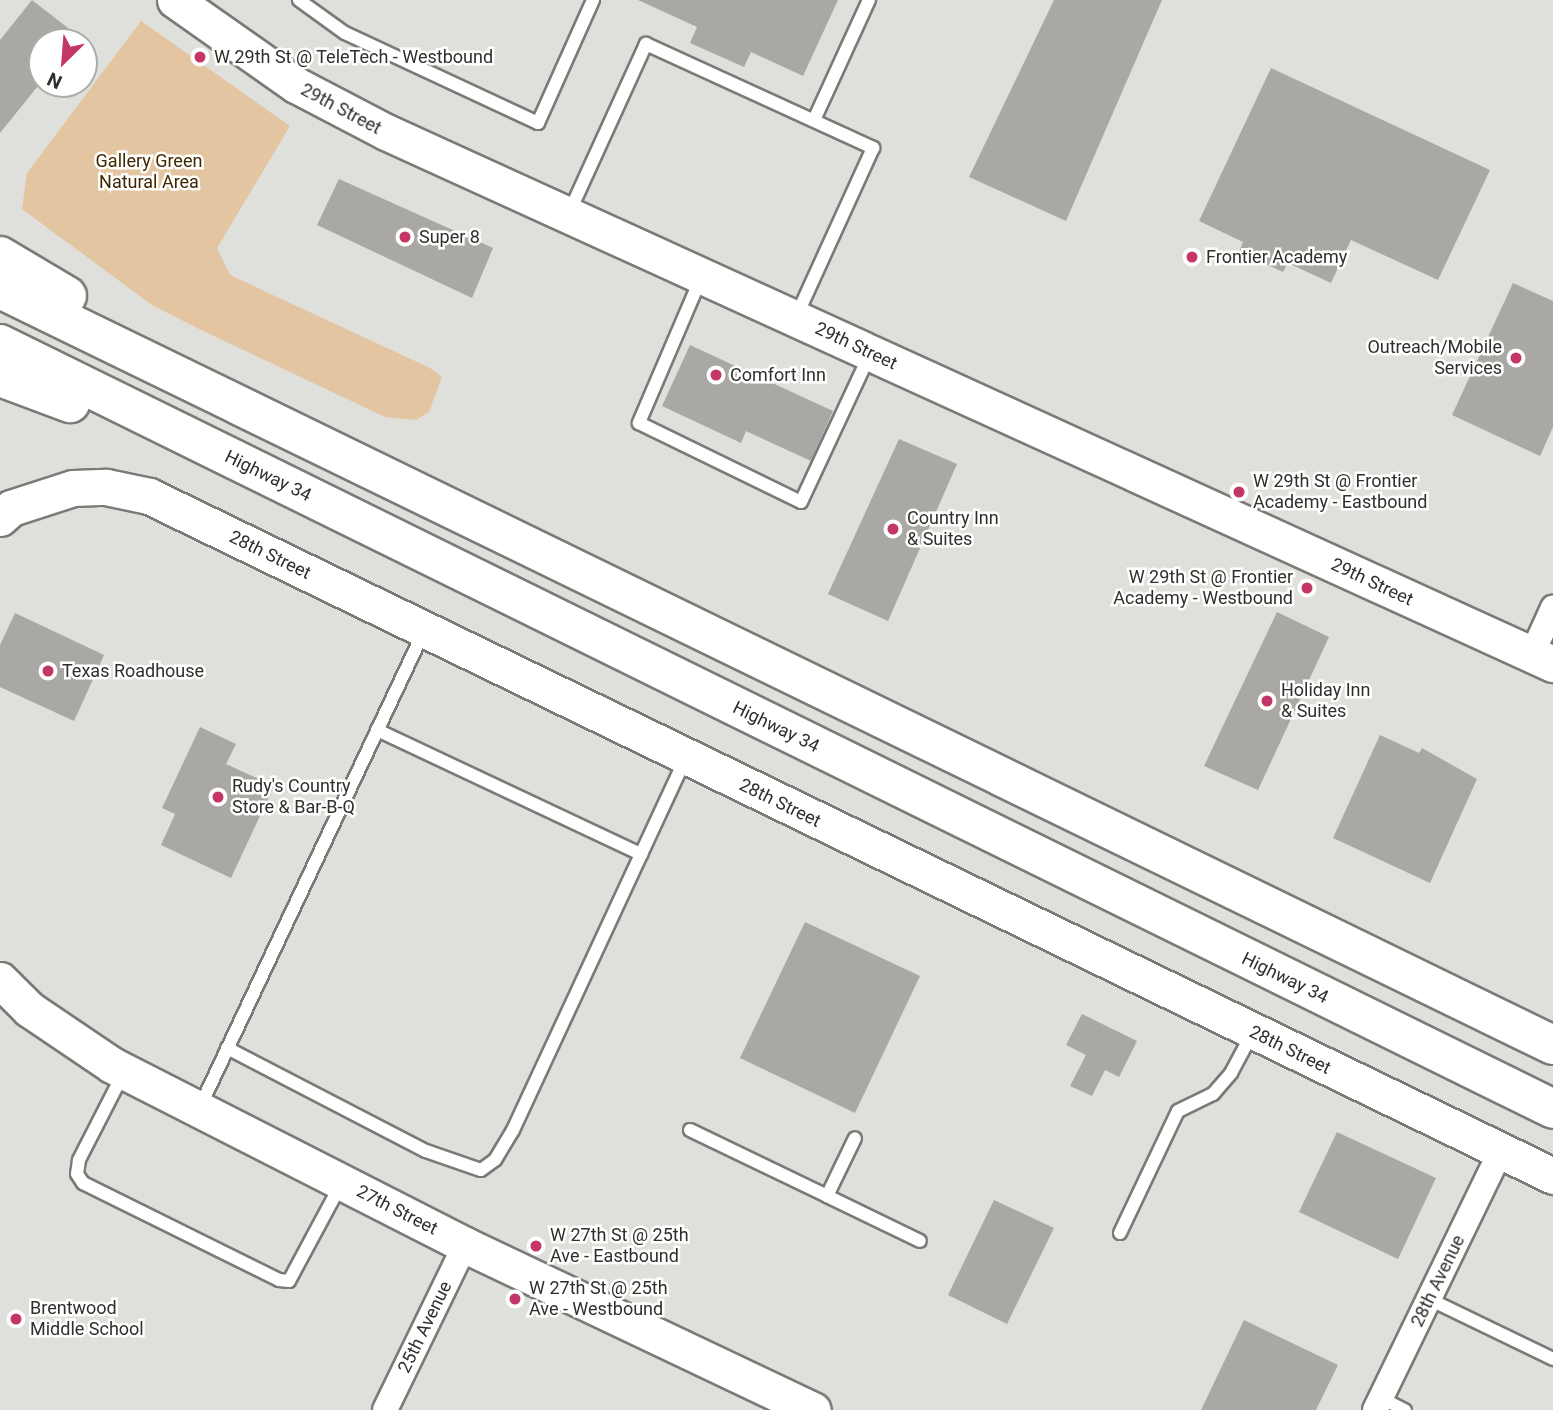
<!DOCTYPE html>
<html>
<head>
<meta charset="utf-8">
<style>
  body { margin:0 }
  #map { position:relative; width:1553px; height:1410px; overflow:hidden; background:#dfdfdc; font-family:Roboto,sans-serif }
  div>[style] { position:absolute }
  .green>* { inset:0; background:#e3c5a1 }
  .building>* { inset:0; background:#a9a8a5 }
  .roads { filter:drop-shadow(2px 0 #7a7a77) drop-shadow(-2px 0 #7a7a77) drop-shadow(0 2px #7a7a77) drop-shadow(0 -2px #7a7a77) }
  .lane>* { height:12px; margin:-6px; padding:0 6px; transform-origin:6px; border-radius:6px; background:#fff }
  .street>* { height:24px; margin:-12px; padding:0 12px; transform-origin:12px; border-radius:12px; background:#fff }
  .secondary>* { height:35px; margin:-17.5px; padding:0 17.5px; transform-origin:17.5px; border-radius:17.5px; background:#fff }
  .highway>* { height:38px; margin:-19px; padding:0 19px; transform-origin:19px; border-radius:19px; background:#fff }
  .dots>* { width:19px; height:19px; translate:-50% -50%; box-sizing:border-box; border:4px solid #fffffe; border-radius:50% }
  span { translate:-50% -50%; white-space:nowrap; text-align:center; line-height:1.15; -webkit-text-stroke:5px #fffffe; paint-order:stroke }
  .poi-label { font-size:18px; color:#2f2f2e }
  .left { translate:0 -50%; text-align:left }
  .right { translate:-100% -50%; text-align:right }
  .street-label { font-size:18px; color:#2f2f2e }
  .park-label { font-size:18px; color:#402703 }
  .north { position:absolute; left:28px; top:28px; width:70px; height:70px; box-sizing:border-box; background:#fffffe; border:2px solid #acacab; border-radius:50%; rotate:205deg; font-size:19px; font-weight:700; line-height:28px; text-align:center; color:#2f2f2e }
  .north::after { content:''; display:block; margin:auto; width:24px; height:32px; background:#c33667; clip-path:polygon(50% 0,100% 100%,50% 72%,0 100%) }
</style>
</head>
<body>
<div id="map">
  <div class="green">
    <i style="clip-path:polygon(141px 21px,290px 126px,217px 248px,230px 275px,430px 368px,442px 377px,429px 412px,416px 420px,385px 417px,197px 328px,152px 305px,22px 209px,27px 173px)"></i>
  </div>
  <div class="building">
    <i style="clip-path:polygon(32px 0,86px 42px,42px 42px,42px 81px,0 133px,0 40px)"></i>
    <i style="clip-path:polygon(638px 0,838px 0,803px 76px,751px 52px,744px 67px,690px 43px,697px 27px)"></i>
    <i style="clip-path:polygon(1054px 0,1162px 0,1066px 221px,969px 177px)"></i>
    <i style="clip-path:polygon(1271px 68px,1490px 170px,1438px 280px,1351px 240px,1331px 283px,1288px 263px,1283px 272px,1239px 252px,1243px 242px,1199px 221px)"></i>
    <i style="clip-path:polygon(339px 179px,493px 248px,472px 298px,317px 225px)"></i>
    <i style="clip-path:polygon(1513px 283px,1553px 301px,1553px 427px,1540px 456px,1452px 415px)"></i>
    <i style="clip-path:polygon(690px 345px,833px 411px,811px 461px,746px 431px,741px 443px,662px 406px)"></i>
    <i style="clip-path:polygon(899px 439px,957px 464px,888px 621px,828px 594px)"></i>
    <i style="clip-path:polygon(1277px 612px,1329px 637px,1258px 790px,1204px 766px)"></i>
    <i style="clip-path:polygon(15px 613px,104px 655px,74px 721px,0 687px,0 645px)"></i>
    <i style="clip-path:polygon(200px 727px,236px 744px,226px 764px,274px 786px,231px 878px,161px 845px,175px 814px,162px 808px)"></i>
    <i style="clip-path:polygon(1380px 735px,1419px 753px,1422px 748px,1477px 779px,1430px 883px,1333px 838px)"></i>
    <i style="clip-path:polygon(805px 922px,920px 976px,855px 1113px,740px 1058px)"></i>
    <i style="clip-path:polygon(1082px 1014px,1137px 1041px,1119px 1077px,1105px 1070px,1092px 1096px,1070px 1086px,1086px 1055px,1066px 1045px)"></i>
    <i style="clip-path:polygon(1337px 1132px,1436px 1178px,1398px 1259px,1299px 1212px)"></i>
    <i style="clip-path:polygon(994px 1200px,1054px 1228px,1007px 1324px,948px 1295px)"></i>
    <i style="clip-path:polygon(1244px 1320px,1338px 1365px,1316px 1410px,1201px 1410px)"></i>
  </div>
  <div class="roads">
    <div class="lane">
      <i style="left:299px;top:0;width:57px;rotate:35.7deg"></i>
      <i style="left:345px;top:33px;width:213px;rotate:25deg"></i>
      <i style="left:538px;top:123px;width:135px;rotate:-65.9deg"></i>
      <i style="left:814px;top:120px;width:132px;rotate:-65.4deg"></i>
      <i style="left:569px;top:213px;width:186px;rotate:-65.5deg"></i>
      <i style="left:646px;top:44px;width:250px;rotate:24.6deg"></i>
      <i style="left:873px;top:148px;width:186px;rotate:114.5deg"></i>
      <i style="left:701px;top:278px;width:158px;rotate:113.2deg"></i>
      <i style="left:639px;top:423px;width:180px;rotate:26deg"></i>
      <i style="left:801px;top:502px;width:161px;rotate:-65deg"></i>
      <i style="left:377px;top:730px;width:292px;rotate:25.2deg"></i>
      <i style="left:227px;top:1048px;width:224px;rotate:27.4deg"></i>
      <i style="left:426px;top:1151px;width:58px;rotate:19.1deg"></i>
      <i style="left:481px;top:1170px;width:17px;rotate:-36deg"></i>
      <i style="left:495px;top:1160px;width:35px;rotate:-59deg"></i>
      <i style="left:513px;top:1130px;width:410px;rotate:-65.1deg"></i>
      <i style="left:124px;top:1072px;width:99px;rotate:117.1deg"></i>
      <i style="left:79px;top:1160px;width:14px;rotate:98deg"></i>
      <i style="left:77px;top:1174px;width:11px;rotate:56deg"></i>
      <i style="left:83px;top:1183px;width:219px;rotate:26.3deg"></i>
      <i style="left:279px;top:1280px;width:10px;rotate:6deg"></i>
      <i style="left:289px;top:1281px;width:108px;rotate:-61.8deg"></i>
      <i style="left:199px;top:1109px;width:528px;rotate:-64.79deg"></i>
      <i style="left:690px;top:1130px;width:152px;rotate:25.7deg"></i>
      <i style="left:827px;top:1196px;width:64px;rotate:-64.2deg"></i>
      <i style="left:827px;top:1196px;width:103px;rotate:25.8deg"></i>
      <i style="left:1120px;top:1233px;width:135px;rotate:-64.6deg"></i>
      <i style="left:1178px;top:1111px;width:39px;rotate:-26deg"></i>
      <i style="left:1213px;top:1094px;width:28px;rotate:-49deg"></i>
      <i style="left:1231px;top:1073px;width:47px;rotate:-61.8deg"></i>
      <i style="left:1429px;top:1299px;width:138px;rotate:25.8deg"></i>
      <i style="left:1381px;top:1398px;width:27px;rotate:27deg"></i>
    </div>
    <div class="street">
      <i style="left:1532px;top:654px;width:51px;rotate:-65.5deg"></i>
      <i style="left:385px;top:1410px;width:183px;rotate:-64.1deg"></i>
      <i style="left:1375px;top:1410px;width:287px;rotate:-64.1deg"></i>
    </div>
    <div class="secondary">
      <i style="left:175px;top:0;width:148px;rotate:35.1deg"></i>
      <i style="left:296px;top:85px;width:102px;rotate:27.6deg"></i>
      <i style="left:386px;top:132px;width:1283px;rotate:24.51deg"></i>
      <i style="left:0;top:518px;width:15px;rotate:-42deg"></i>
      <i style="left:11px;top:508px;width:65px;rotate:-17.9deg"></i>
      <i style="left:73px;top:488px;width:33px;rotate:-2deg"></i>
      <i style="left:106px;top:487px;width:44px;rotate:11.8deg"></i>
      <i style="left:149px;top:496px;width:1560px;rotate:25.84deg"></i>
      <i style="left:0;top:980px;width:41px;rotate:45deg"></i>
      <i style="left:29px;top:1009px;width:100px;rotate:34deg"></i>
      <i style="left:112px;top:1065px;width:396px;rotate:27deg"></i>
      <i style="left:465px;top:1245px;width:385px;rotate:25.4deg"></i>
    </div>
    <div class="highway">
      <i style="left:0;top:256px;width:78px;rotate:30.8deg"></i>
      <i style="left:0;top:289px;width:1727px;rotate:25.96deg"></i>
      <i style="left:0;top:344px;width:1731px;rotate:26.22deg"></i>
      <i style="left:0;top:377px;width:75px;rotate:20.4deg"></i>
    </div>
  </div>
  <div class="dots">
    <i style="left:200px;top:57px;background:#c33667"></i>
    <i style="left:405px;top:237px;background:#c33667"></i>
    <i style="left:1192px;top:257px;background:#c33667"></i>
    <i style="left:1516px;top:358px;background:#c33667"></i>
    <i style="left:716px;top:375px;background:#c33667"></i>
    <i style="left:1239px;top:492px;background:#c33667"></i>
    <i style="left:893px;top:529px;background:#c33667"></i>
    <i style="left:1307px;top:588px;background:#c33667"></i>
    <i style="left:48px;top:671px;background:#c33667"></i>
    <i style="left:1267px;top:701px;background:#c33667"></i>
    <i style="left:218px;top:797px;background:#c33667"></i>
    <i style="left:536px;top:1246px;background:#c33667"></i>
    <i style="left:515px;top:1299px;background:#c33667"></i>
    <i style="left:16px;top:1319px;background:#c33667"></i>
  </div>
  <div class="poi-label">
    <span class="left" style="left:214px;top:57px">W 29th St @ TeleTech - Westbound</span>
    <span class="left" style="left:419px;top:237px">Super 8</span>
    <span class="left" style="left:1206px;top:257px">Frontier Academy</span>
    <span class="right" style="left:1502px;top:358px">Outreach/Mobile<br>Services</span>
    <span class="left" style="left:730px;top:375px">Comfort Inn</span>
    <span class="left" style="left:1253px;top:492px">W 29th St @ Frontier<br>Academy - Eastbound</span>
    <span class="left" style="left:907px;top:529px">Country Inn<br>&amp; Suites</span>
    <span class="right" style="left:1293px;top:588px">W 29th St @ Frontier<br>Academy - Westbound</span>
    <span class="left" style="left:62px;top:671px">Texas Roadhouse</span>
    <span class="left" style="left:1281px;top:701px">Holiday Inn<br>&amp; Suites</span>
    <span class="left" style="left:232px;top:797px">Rudy's Country<br>Store &amp; Bar-B-Q</span>
    <span class="left" style="left:550px;top:1246px">W 27th St @ 25th<br>Ave - Eastbound</span>
    <span class="left" style="left:529px;top:1299px">W 27th St @ 25th<br>Ave - Westbound</span>
    <span class="left" style="left:30px;top:1319px">Brentwood<br>Middle School</span>
  </div>
  <div class="street-label">
    <span style="left:341px;top:109px;rotate:28deg">29th Street</span>
    <span style="left:856px;top:346px;rotate:25deg">29th Street</span>
    <span style="left:268px;top:476px;rotate:26deg">Highway 34</span>
    <span style="left:270px;top:555px;rotate:26deg">28th Street</span>
    <span style="left:1372px;top:582px;rotate:25deg">29th Street</span>
    <span style="left:776px;top:727px;rotate:26deg">Highway 34</span>
    <span style="left:780px;top:803px;rotate:26deg">28th Street</span>
    <span style="left:1285px;top:978px;rotate:26deg">Highway 34</span>
    <span style="left:1290px;top:1050px;rotate:26deg">28th Street</span>
    <span style="left:397px;top:1210px;rotate:27deg">27th Street</span>
    <span style="left:1438px;top:1281px;rotate:-64deg">28th Avenue</span>
    <span style="left:425px;top:1327px;rotate:-64deg">25th Avenue</span>
  </div>
  <div class="park-label">
    <span style="left:149px;top:172px">Gallery Green<br>Natural Area</span>
  </div>
  <div class="north">N</div>
</div>
</body>
</html>
